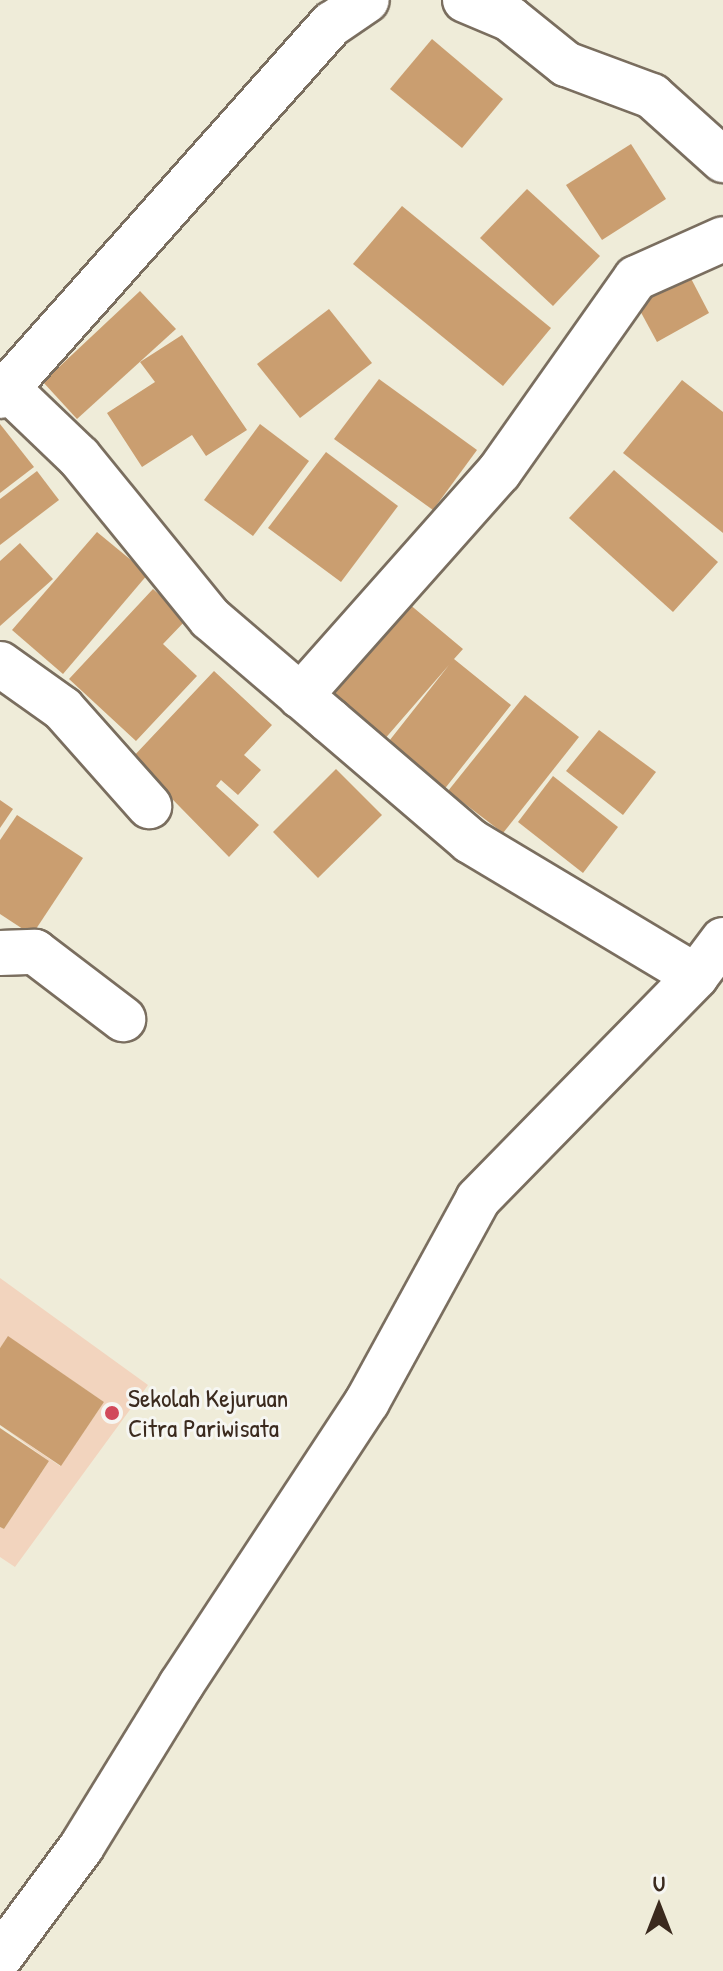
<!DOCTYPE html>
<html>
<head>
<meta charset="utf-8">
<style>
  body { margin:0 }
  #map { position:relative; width:723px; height:1971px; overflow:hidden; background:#efecd9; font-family:"Patrick Hand",sans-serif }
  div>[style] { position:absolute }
  .built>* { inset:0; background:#f2d4be }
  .building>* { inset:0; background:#ca9e70 }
  .roads { filter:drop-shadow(2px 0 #7a6e5f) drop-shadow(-2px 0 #7a6e5f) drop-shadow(0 2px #7a6e5f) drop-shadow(0 -2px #7a6e5f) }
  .minor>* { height:44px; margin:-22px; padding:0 22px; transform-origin:22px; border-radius:22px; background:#fff }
  .dots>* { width:22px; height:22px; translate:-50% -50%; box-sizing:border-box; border:4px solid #f6f6f2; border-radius:50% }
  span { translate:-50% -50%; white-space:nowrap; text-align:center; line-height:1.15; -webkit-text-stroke:6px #f6f6f2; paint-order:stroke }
  .poi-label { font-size:26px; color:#3b2a1e }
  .left { translate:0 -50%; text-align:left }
  .north { position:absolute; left:619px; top:1867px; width:80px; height:80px; -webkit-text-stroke:6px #f6f6f2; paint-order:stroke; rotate:0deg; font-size:22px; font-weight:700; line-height:32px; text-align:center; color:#3b2a1e }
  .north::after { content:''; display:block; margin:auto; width:28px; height:36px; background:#3b2a1e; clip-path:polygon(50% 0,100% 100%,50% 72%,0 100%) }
</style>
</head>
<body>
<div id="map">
  <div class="built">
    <i style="clip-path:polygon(0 1278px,148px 1385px,15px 1567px,0 1557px,0 1527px,4px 1529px,49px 1461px,0 1425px,60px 1466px,104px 1402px,8px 1337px,0 1348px)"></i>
  </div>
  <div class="building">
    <i style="clip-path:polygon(432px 39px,503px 99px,462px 148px,390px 89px)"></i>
    <i style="clip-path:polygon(631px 144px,666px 199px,602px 240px,566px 185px)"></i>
    <i style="clip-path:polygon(527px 189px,600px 256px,553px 306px,480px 238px)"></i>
    <i style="clip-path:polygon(402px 206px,551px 328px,503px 386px,353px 264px)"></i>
    <i style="clip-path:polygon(684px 265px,709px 313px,657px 342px,631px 294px)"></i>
    <i style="clip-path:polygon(140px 291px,176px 329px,77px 419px,43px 382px)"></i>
    <i style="clip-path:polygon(329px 309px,372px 363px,300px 418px,257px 364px)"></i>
    <i style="clip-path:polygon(182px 335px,247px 430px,206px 456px,192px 435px,142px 467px,107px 413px,155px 382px,140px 362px)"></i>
    <i style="clip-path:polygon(379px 379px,477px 450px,433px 510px,334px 439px)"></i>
    <i style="clip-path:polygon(682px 380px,723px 412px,723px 533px,623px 453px)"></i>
    <i style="clip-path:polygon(0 424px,34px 467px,0 493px)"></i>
    <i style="clip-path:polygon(260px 424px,309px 461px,253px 536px,204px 500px)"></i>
    <i style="clip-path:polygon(326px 452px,398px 506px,341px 582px,268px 528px)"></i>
    <i style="clip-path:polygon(614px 470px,718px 562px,673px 612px,569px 518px)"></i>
    <i style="clip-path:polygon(37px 471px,59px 500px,0 545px,0 499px)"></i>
    <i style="clip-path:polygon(97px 532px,148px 574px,63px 674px,12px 630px)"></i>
    <i style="clip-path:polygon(20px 543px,53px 579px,0 626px,0 561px)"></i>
    <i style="clip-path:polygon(153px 589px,187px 619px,163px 644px,197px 676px,136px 741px,69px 679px)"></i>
    <i style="clip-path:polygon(396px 593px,463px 649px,454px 659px,511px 705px,439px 796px,382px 750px,449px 665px,376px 749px,310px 693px)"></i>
    <i style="clip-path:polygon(214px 671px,272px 725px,244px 755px,261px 770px,238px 795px,221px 780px,216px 786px,259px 825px,229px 857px,132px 758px)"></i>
    <i style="clip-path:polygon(525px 695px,579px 737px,503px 833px,448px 791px)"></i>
    <i style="clip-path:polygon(599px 730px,656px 772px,623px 815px,566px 771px)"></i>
    <i style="clip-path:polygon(336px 769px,382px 815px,318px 878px,273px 832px)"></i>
    <i style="clip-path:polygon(553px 776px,618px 827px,583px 873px,518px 822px)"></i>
    <i style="clip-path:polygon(0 800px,13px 809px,0 828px)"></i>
    <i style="clip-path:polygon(17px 815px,83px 858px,32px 935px,0 914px,0 840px)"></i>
    <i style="clip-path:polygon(8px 1336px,104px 1402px,61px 1466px,0 1425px,0 1348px)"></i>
    <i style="clip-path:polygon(0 1428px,49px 1461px,4px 1529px,0 1527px)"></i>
  </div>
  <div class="roads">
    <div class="minor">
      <i style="left:465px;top:0;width:49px;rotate:22.9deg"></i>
      <i style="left:510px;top:19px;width:72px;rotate:38.8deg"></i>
      <i style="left:566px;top:64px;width:92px;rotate:20.4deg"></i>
      <i style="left:652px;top:96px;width:96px;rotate:42deg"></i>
      <i style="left:8px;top:389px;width:98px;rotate:43.8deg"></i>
      <i style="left:79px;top:457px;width:208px;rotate:50.9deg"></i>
      <i style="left:210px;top:618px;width:157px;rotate:40.6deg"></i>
      <i style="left:329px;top:720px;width:186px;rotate:40.6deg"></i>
      <i style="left:470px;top:841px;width:263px;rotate:30.9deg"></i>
      <i style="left:0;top:396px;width:499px;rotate:-48.3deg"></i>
      <i style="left:332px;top:24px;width:42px;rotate:-34.4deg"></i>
      <i style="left:0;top:664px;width:77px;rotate:35.5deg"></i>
      <i style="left:63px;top:709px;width:130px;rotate:48.4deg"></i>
      <i style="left:300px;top:696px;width:300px;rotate:-48.4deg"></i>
      <i style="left:499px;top:472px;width:237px;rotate:-54.8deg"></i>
      <i style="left:636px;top:278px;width:95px;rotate:-24.1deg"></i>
      <i style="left:0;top:953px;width:35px;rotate:-2deg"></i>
      <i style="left:35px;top:952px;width:111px;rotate:37.3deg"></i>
      <i style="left:0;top:1957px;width:138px;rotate:-53.5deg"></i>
      <i style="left:82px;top:1846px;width:189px;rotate:-58.4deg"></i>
      <i style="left:181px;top:1685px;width:339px;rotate:-56.7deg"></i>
      <i style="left:367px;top:1402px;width:231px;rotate:-61.3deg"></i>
      <i style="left:478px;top:1199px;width:312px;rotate:-45.6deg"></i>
      <i style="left:696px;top:976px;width:45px;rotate:-53.1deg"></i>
    </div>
  </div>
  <div class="dots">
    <i style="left:112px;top:1413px;background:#d1495b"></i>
  </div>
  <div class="poi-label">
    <span class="left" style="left:128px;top:1413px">Sekolah Kejuruan<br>Citra Pariwisata</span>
  </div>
  <div class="north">U</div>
</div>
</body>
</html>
